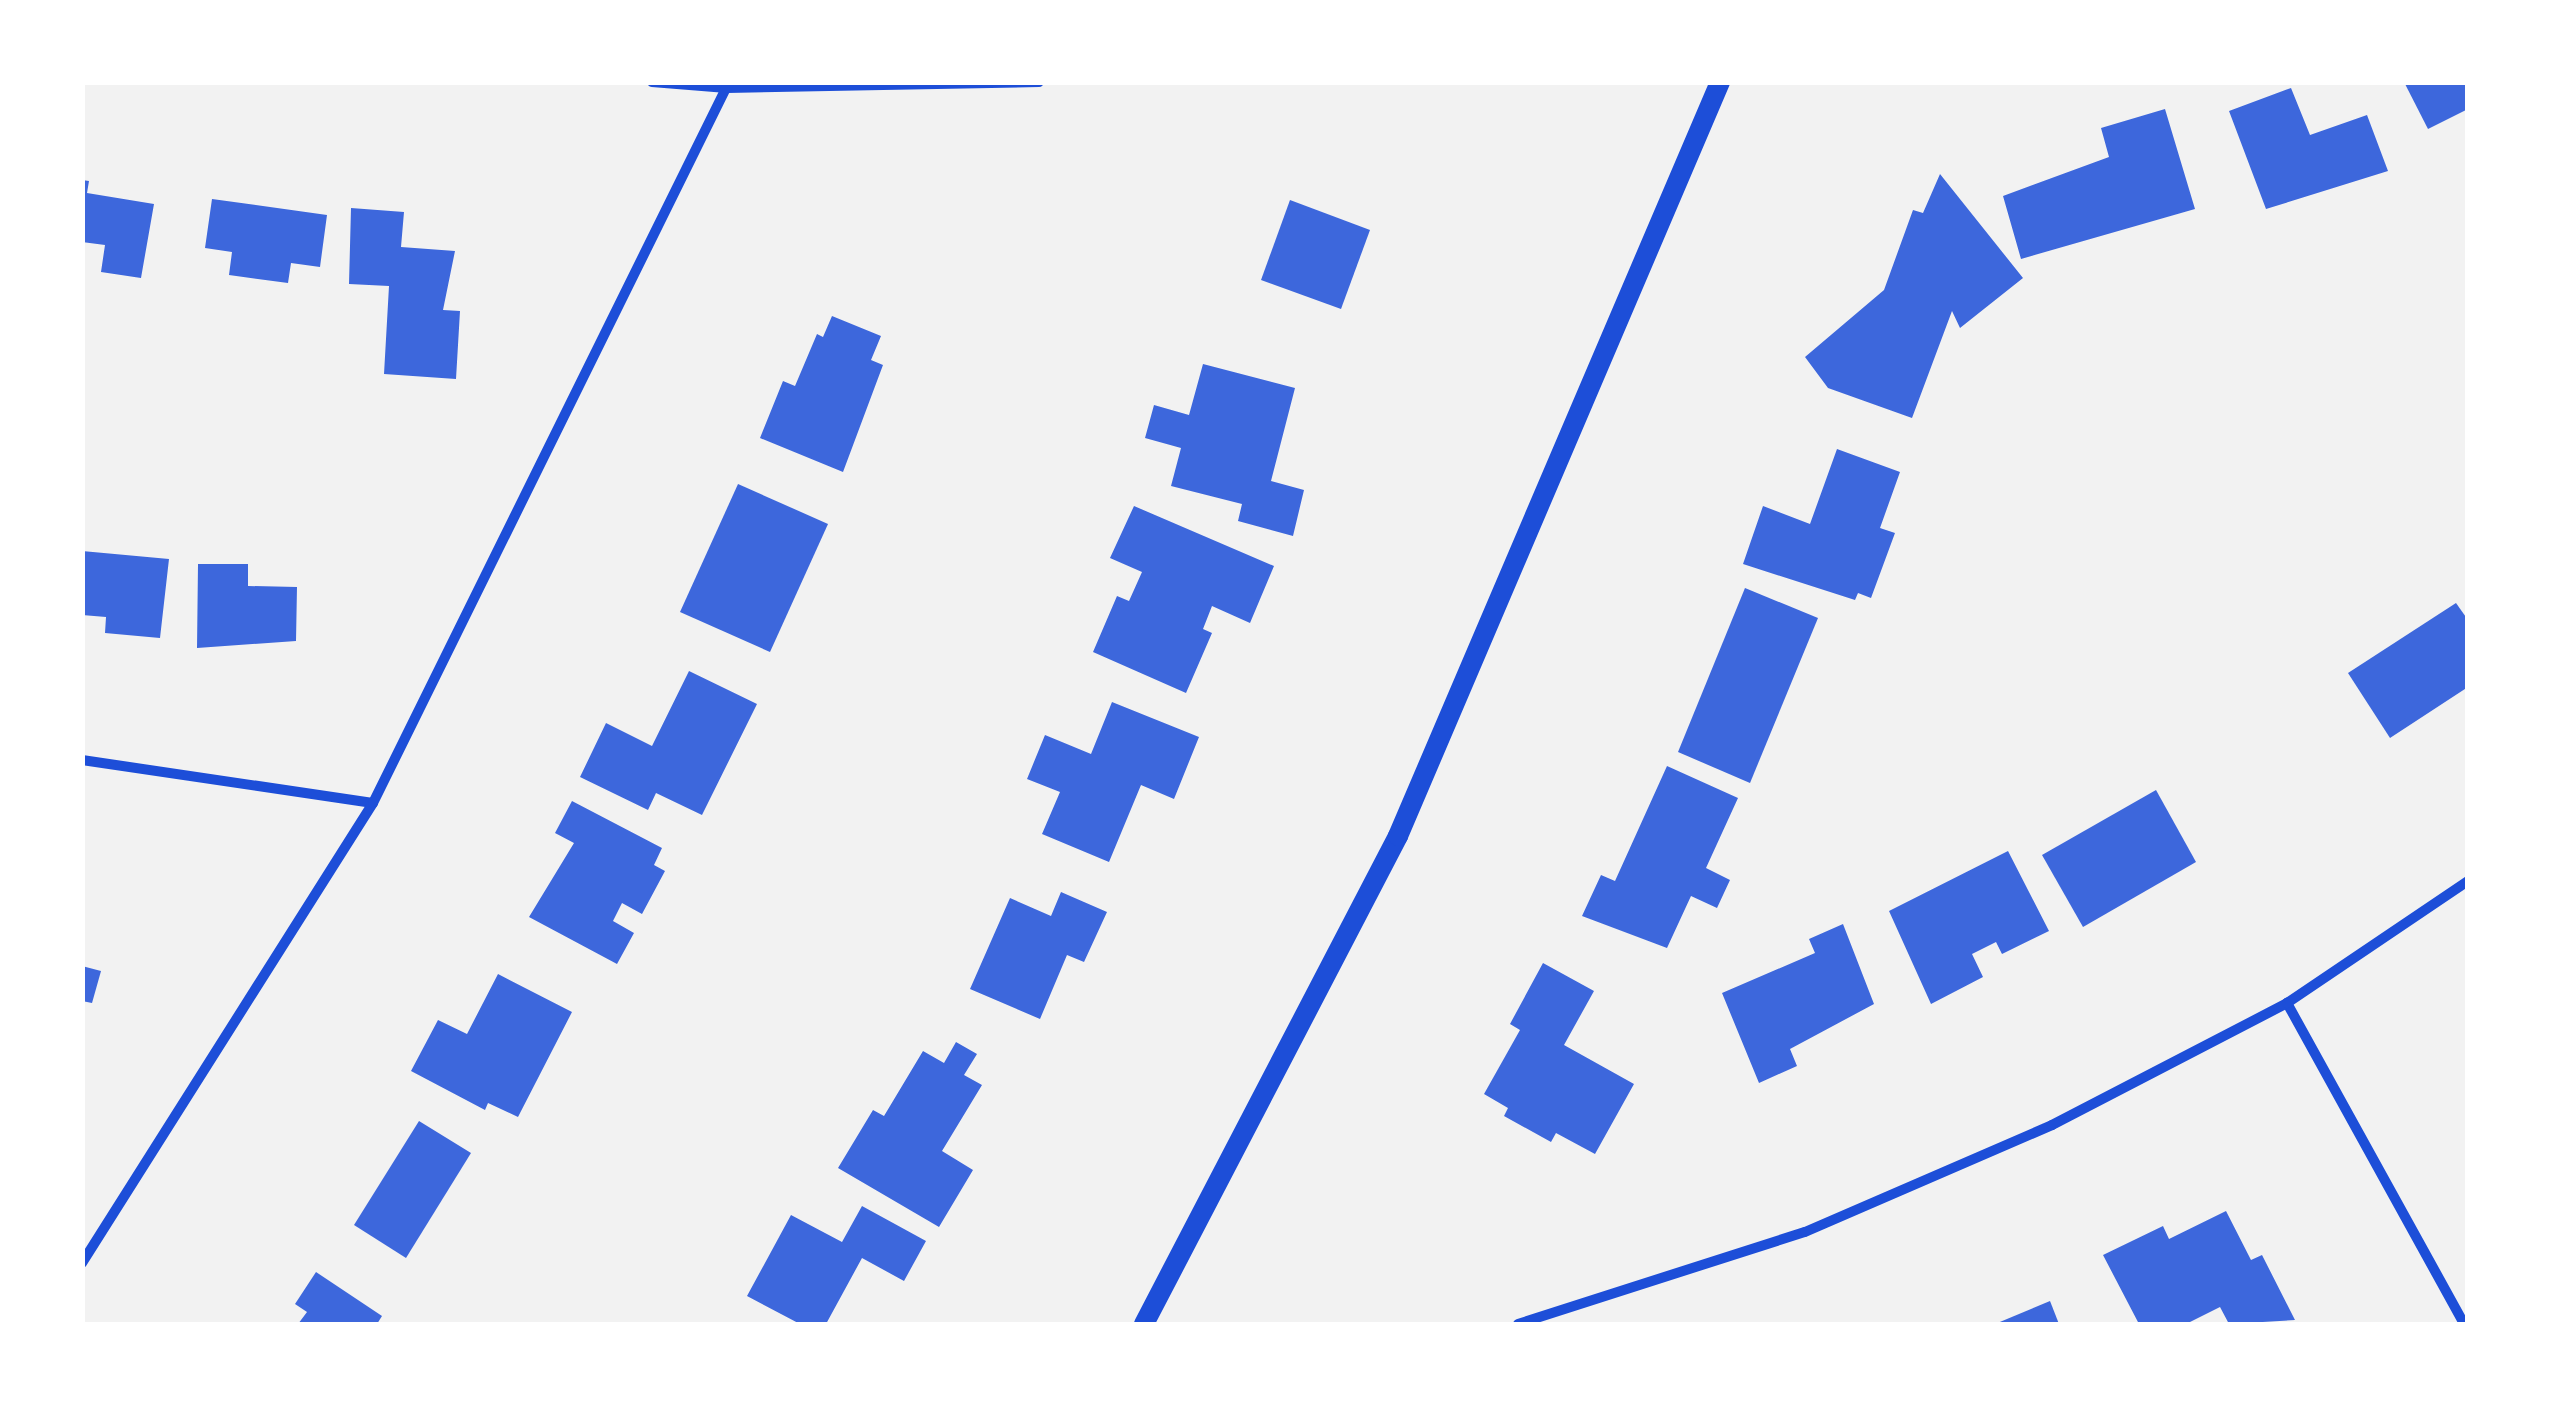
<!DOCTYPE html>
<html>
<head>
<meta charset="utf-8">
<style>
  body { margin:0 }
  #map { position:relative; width:2550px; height:1407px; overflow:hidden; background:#f2f2f2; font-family:"Sofia Sans Condensed",sans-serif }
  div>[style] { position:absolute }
  .building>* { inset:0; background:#3d67dc }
  .minor>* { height:10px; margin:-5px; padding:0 5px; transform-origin:5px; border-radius:5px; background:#1d4ed8 }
  .secondary>* { height:20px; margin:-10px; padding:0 10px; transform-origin:10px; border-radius:10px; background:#1d4ed8 }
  span { translate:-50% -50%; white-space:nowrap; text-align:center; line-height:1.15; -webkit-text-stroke:8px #fff; paint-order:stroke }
  .frame { position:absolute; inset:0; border:85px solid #fff; pointer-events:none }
</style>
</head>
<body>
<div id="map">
  <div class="building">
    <i style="clip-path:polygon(2404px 82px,2468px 82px,2468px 109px,2428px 129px)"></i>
    <i style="clip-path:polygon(2291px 88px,2310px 135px,2367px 115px,2388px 171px,2266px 209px,2229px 111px)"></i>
    <i style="clip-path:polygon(2165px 109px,2195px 209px,2021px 259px,2003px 196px,2109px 157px,2101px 128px)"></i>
    <i style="clip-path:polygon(1940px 174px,2023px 278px,1960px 328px,1952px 311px,1912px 418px,1828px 388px,1805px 357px,1884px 290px,1913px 210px,1923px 213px)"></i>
    <i style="clip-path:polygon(82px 180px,89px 181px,87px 193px,154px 204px,141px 278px,101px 272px,105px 245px,82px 242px)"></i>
    <i style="clip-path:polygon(212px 199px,327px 215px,320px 267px,291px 263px,288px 283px,229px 275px,232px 252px,205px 248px)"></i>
    <i style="clip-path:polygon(1290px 200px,1370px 230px,1341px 309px,1261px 280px)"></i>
    <i style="clip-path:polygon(351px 208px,404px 212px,401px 247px,455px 251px,443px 310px,460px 311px,456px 379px,384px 374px,389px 286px,349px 284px)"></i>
    <i style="clip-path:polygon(832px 316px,881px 336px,871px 360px,883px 365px,843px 472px,760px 438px,783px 381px,795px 386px,817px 334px,823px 337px)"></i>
    <i style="clip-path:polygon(1203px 364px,1295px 388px,1271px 481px,1304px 490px,1293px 536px,1238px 521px,1242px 504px,1171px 486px,1181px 448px,1145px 438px,1154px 405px,1189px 415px)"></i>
    <i style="clip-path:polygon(1837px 449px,1900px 472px,1880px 528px,1895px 533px,1871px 598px,1858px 593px,1855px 600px,1743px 564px,1763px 506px,1810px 524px)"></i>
    <i style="clip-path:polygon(738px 484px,828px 524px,770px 652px,680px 612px)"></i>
    <i style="clip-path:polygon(1134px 506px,1274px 566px,1250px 623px,1212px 606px,1203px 629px,1212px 633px,1186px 693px,1093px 652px,1117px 596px,1129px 601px,1142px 572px,1110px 558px)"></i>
    <i style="clip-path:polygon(82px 551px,169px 559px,160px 638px,105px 633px,106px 617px,82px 615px)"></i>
    <i style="clip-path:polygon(198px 564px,248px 564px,248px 586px,297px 587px,296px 641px,197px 648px)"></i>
    <i style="clip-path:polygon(1745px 588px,1818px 618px,1750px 783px,1678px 752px)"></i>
    <i style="clip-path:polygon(2456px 603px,2468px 620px,2468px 687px,2390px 738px,2348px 673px)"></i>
    <i style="clip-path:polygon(689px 671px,757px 704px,702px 815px,656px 793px,648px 810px,580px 777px,606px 723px,652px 746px)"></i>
    <i style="clip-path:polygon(1112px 702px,1199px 737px,1174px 799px,1141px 785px,1109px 862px,1042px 834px,1060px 792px,1027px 779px,1045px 735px,1091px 754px)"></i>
    <i style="clip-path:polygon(1667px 766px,1738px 798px,1706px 868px,1730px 880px,1717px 908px,1691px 896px,1667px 948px,1582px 916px,1601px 875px,1615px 881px)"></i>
    <i style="clip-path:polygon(2156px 790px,2196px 862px,2083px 927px,2042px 855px)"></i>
    <i style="clip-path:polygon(572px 801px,662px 848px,654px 865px,665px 871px,642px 914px,622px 903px,613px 921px,634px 933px,617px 964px,529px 917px,574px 843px,555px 833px)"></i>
    <i style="clip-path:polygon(2008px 851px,2049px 931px,2002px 954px,1996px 942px,1972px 954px,1983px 977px,1931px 1004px,1889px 911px)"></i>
    <i style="clip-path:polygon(1061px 892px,1107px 912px,1084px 962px,1067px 955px,1040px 1019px,970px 989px,1010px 898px,1051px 916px)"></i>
    <i style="clip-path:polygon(1843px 924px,1874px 1004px,1790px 1049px,1797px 1066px,1759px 1083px,1722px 993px,1815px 953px,1809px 939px)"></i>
    <i style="clip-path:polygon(1543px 963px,1594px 991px,1564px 1045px,1634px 1084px,1595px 1154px,1556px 1133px,1551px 1142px,1504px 1116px,1508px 1108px,1484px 1094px,1520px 1030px,1510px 1024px)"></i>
    <i style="clip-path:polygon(82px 966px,101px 971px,92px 1003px,82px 1001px)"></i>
    <i style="clip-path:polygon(498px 974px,572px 1012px,518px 1117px,488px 1103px,485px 1110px,411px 1071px,438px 1020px,467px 1034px)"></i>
    <i style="clip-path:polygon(956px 1042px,977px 1054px,964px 1075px,982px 1085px,942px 1151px,973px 1170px,939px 1227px,838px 1168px,873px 1110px,884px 1116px,923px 1051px,944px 1063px)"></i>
    <i style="clip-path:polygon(419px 1121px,471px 1153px,406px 1258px,354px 1225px)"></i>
    <i style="clip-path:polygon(862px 1206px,926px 1241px,904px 1281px,862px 1258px,826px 1324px,800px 1324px,747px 1296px,791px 1215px,842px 1242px)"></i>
    <i style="clip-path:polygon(2226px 1211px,2251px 1260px,2262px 1255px,2295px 1320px,2229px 1324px,2220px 1307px,2186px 1324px,2139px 1324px,2103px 1255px,2163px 1226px,2169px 1239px)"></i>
    <i style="clip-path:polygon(316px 1272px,382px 1316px,377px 1324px,298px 1324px,307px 1312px,295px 1304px)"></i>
    <i style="clip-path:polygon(2050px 1301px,2059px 1324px,1995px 1324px)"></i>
  </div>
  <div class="minor">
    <i style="left:652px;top:82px;width:75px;rotate:4.6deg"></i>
    <i style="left:727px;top:88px;width:312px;rotate:-1.1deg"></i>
    <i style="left:82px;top:760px;width:294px;rotate:8.4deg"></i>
    <i style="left:2287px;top:1003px;width:367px;rotate:61.1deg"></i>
    <i style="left:82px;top:1263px;width:544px;rotate:-57.68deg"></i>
    <i style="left:373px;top:803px;width:804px;rotate:-63.72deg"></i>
    <i style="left:1518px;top:1324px;width:301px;rotate:-17.8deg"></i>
    <i style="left:1805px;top:1232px;width:269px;rotate:-23.4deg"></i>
    <i style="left:2052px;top:1125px;width:265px;rotate:-27.4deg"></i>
    <i style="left:2287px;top:1003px;width:218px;rotate:-34deg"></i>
  </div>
  <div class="secondary">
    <i style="left:1144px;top:1324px;width:550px;rotate:-62.5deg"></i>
    <i style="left:1398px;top:836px;width:820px;rotate:-66.87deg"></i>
  </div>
  <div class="frame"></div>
</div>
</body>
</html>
